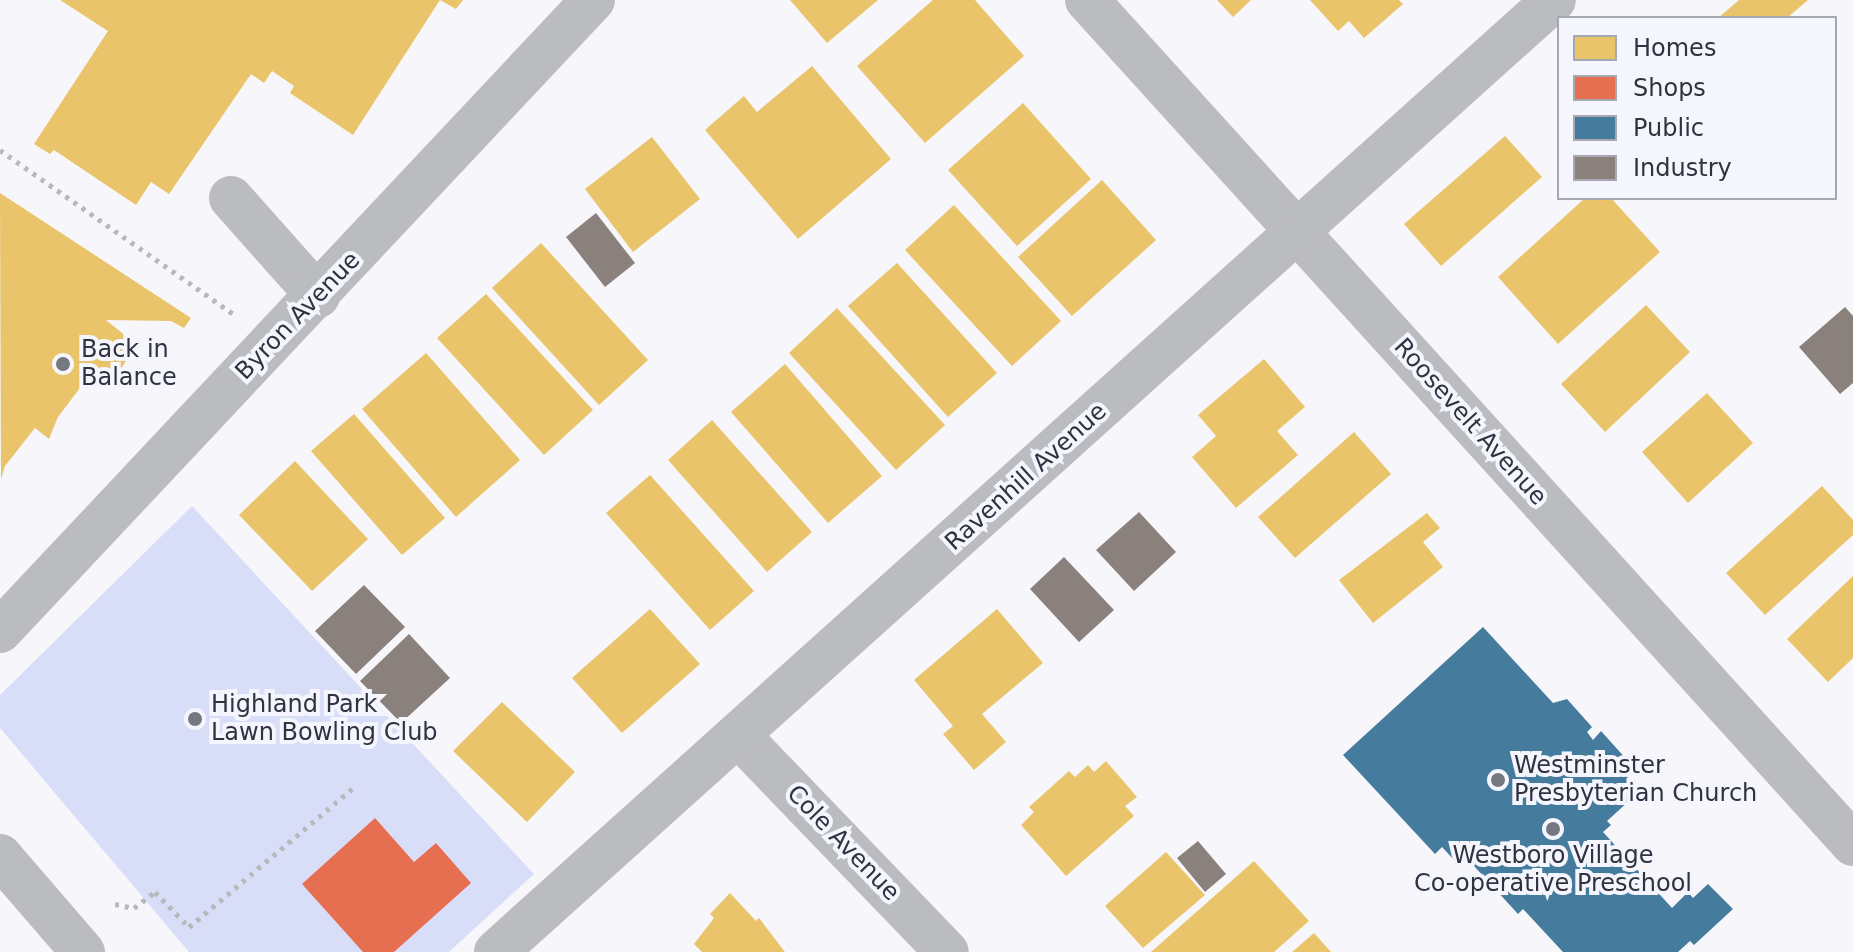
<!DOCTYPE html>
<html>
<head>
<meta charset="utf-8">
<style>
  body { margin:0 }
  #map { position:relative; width:1853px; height:952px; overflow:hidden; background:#f7f7fb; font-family:"DejaVu Sans",sans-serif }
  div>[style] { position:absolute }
  .green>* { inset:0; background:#d9def8 }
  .homes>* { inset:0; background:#e9c46a }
  .shops>* { inset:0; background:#e76f51 }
  .public>* { inset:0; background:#457b9d }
  .industry>* { inset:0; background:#8a817c }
  .path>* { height:5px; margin-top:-2.5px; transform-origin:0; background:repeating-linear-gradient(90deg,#b8b9bc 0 4px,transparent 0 10px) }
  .minor>* { height:44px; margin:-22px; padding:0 22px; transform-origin:22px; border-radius:22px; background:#bbbcc0 }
  .dots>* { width:22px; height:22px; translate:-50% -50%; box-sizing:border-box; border:4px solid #f5f6fd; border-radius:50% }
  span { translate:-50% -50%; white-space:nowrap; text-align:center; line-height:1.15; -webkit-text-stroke:8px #f5f6fd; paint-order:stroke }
  .street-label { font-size:24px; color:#30333f }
  .poi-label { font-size:24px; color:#30333f }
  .left { translate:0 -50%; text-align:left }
  .legend { position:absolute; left:1557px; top:16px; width:280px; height:184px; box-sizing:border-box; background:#f5f6fd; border:2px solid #a6a8b1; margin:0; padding:10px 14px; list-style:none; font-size:24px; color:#30333f }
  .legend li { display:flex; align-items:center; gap:16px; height:40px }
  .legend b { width:40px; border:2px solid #a6a8b1 }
</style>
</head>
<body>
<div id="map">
  <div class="green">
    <i style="clip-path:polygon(192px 506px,534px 874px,449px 952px,189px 952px,0 728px,0 695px)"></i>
  </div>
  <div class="homes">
    <i style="clip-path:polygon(60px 0,440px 0,353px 135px,290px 93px,294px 86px,272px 71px,264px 83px,251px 74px,169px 194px,151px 182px,136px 205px,54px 150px,50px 154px,34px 144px,108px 31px)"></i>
    <i style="clip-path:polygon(440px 0,463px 0,456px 9px)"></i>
    <i style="clip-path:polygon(790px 0,878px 0,827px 43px)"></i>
    <i style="clip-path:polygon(933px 0,975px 0,1024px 56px,925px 143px,857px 66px)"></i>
    <i style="clip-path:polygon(1217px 0,1251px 0,1233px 17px)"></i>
    <i style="clip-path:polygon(1310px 0,1399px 0,1403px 4px,1364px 38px,1349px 21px,1338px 31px)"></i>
    <i style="clip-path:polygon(1739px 0,1808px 0,1787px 18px,1718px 18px)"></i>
    <i style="clip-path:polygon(812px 66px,891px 159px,798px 239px,705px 130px,744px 96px,757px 112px)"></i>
    <i style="clip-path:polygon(1023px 103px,1091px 179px,1017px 246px,948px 170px)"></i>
    <i style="clip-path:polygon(1505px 136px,1542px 177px,1441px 266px,1404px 224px)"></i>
    <i style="clip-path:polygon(652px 137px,700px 199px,633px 252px,585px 189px)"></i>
    <i style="clip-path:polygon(1102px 180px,1156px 240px,1072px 316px,1018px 257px)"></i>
    <i style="clip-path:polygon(0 193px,191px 318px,184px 328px,171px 321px,106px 320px,137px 345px,107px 389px,89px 376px,58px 417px,49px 439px,35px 428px,5px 466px,1px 479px)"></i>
    <i style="clip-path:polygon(1585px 198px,1611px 198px,1660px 252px,1558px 344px,1498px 277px)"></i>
    <i style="clip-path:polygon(954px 205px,1061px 321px,1012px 366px,905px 250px)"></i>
    <i style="clip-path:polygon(541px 243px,648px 360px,599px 405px,492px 288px)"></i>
    <i style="clip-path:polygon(897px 263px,997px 373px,948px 417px,848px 306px)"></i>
    <i style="clip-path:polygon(486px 294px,593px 410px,544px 455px,437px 338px)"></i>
    <i style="clip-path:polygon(1646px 305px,1690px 352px,1605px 432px,1561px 384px)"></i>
    <i style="clip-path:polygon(837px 308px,945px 425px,896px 470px,789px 353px)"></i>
    <i style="clip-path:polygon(426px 353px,520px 460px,456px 517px,362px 409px)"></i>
    <i style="clip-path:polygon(1264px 359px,1305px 407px,1277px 431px,1298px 455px,1236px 508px,1192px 457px,1216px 436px,1198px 415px)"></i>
    <i style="clip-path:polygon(785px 364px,882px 476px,828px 523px,731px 412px)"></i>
    <i style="clip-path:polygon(1707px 393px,1753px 443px,1688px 503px,1642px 452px)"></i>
    <i style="clip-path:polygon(354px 414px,445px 518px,402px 555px,311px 451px)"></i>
    <i style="clip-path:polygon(712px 420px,812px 532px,767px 572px,668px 460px)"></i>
    <i style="clip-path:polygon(1354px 432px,1391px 474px,1295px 558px,1258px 517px)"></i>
    <i style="clip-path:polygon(295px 461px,368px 539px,312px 591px,239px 515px)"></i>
    <i style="clip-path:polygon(650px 475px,754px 591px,710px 630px,606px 513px)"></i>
    <i style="clip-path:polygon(1822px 486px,1853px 520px,1853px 535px,1765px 615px,1726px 573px)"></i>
    <i style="clip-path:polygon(1427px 513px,1440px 528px,1423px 542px,1443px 567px,1373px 623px,1339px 580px)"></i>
    <i style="clip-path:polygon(1853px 576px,1853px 658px,1828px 682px,1787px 639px)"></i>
    <i style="clip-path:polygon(650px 609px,700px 664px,622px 733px,572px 678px)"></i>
    <i style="clip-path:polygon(997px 609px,1043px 663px,982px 714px,1006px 742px,974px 770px,943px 734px,953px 726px,914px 680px)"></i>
    <i style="clip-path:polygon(502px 702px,575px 772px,527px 822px,453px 751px)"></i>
    <i style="clip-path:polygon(1106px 761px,1137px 797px,1125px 806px,1134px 816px,1066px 876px,1021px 825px,1034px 812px,1029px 807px,1069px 771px,1075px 777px,1088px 765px,1094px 772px)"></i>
    <i style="clip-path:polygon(1166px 852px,1205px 895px,1143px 948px,1105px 906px)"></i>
    <i style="clip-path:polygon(1254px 861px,1309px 921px,1274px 952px,1151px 952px)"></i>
    <i style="clip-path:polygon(730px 893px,756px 921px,759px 918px,785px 952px,702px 952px,694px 944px,714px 918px,710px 914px)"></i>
    <i style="clip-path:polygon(1314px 933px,1331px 952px,1292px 952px)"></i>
  </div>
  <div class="shops">
    <i style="clip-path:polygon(375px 818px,414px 862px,436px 843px,471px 883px,394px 952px,363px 952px,302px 884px)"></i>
  </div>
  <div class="public">
    <i style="clip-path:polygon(1483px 627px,1553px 703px,1567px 699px,1592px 727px,1587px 732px,1593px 740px,1601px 731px,1628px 761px,1620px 769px,1640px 791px,1607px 821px,1611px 825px,1603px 832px,1672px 908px,1688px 892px,1693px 898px,1708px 884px,1733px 909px,1694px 945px,1690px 941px,1678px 952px,1563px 952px,1523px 909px,1518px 914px,1463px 854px,1455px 861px,1442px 847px,1435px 854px,1343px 755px)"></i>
  </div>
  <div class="industry">
    <i style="clip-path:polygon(596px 213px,635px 263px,605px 287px,566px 237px)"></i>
    <i style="clip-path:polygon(1845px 307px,1853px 316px,1853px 383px,1840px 394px,1799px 347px)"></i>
    <i style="clip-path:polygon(1139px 512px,1176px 552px,1134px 591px,1096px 550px)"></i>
    <i style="clip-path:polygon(1064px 557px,1114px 610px,1079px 642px,1030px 589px)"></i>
    <i style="clip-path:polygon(364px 585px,405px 627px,356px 674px,315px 631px)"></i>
    <i style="clip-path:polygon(409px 634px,450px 678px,401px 723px,360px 681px)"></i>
    <i style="clip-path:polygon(1198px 841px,1226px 874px,1205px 892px,1177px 858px)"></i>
  </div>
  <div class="path">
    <i style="left:0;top:150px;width:285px;rotate:35.1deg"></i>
    <i style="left:115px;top:904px;width:19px;rotate:12deg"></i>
    <i style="left:134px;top:908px;width:26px;rotate:-37deg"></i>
    <i style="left:155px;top:892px;width:49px;rotate:45.8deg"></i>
    <i style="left:189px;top:927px;width:214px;rotate:-40.3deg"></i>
  </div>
  <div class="minor">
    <i style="left:1087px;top:0;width:1140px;rotate:47.77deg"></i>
    <i style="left:231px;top:198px;width:131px;rotate:48.4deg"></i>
    <i style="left:0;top:631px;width:866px;rotate:-46.78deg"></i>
    <i style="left:738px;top:735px;width:301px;rotate:46.1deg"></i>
    <i style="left:0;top:856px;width:127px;rotate:49.2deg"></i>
    <i style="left:496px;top:952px;width:1423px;rotate:-41.98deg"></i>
  </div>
  <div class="dots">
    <i style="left:63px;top:364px;background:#767881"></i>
    <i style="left:195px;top:719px;background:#767881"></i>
    <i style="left:1498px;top:780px;background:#767881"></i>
    <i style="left:1553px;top:829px;background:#767881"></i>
  </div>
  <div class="street-label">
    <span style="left:298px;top:316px;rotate:-46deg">Byron Avenue</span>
    <span style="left:1470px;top:422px;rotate:48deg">Roosevelt Avenue</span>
    <span style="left:1026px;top:477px;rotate:-42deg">Ravenhill Avenue</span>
    <span style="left:843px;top:843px;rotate:46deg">Cole Avenue</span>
  </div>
  <div class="poi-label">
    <span class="left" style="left:81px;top:364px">Back in<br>Balance</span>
    <span class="left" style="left:211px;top:719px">Highland Park<br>Lawn Bowling Club</span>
    <span class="left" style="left:1514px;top:780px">Westminster<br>Presbyterian Church</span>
    <span style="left:1553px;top:870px">Westboro Village<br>Co-operative Preschool</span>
  </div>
  <ul class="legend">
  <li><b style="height:22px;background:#e9c46a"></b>Homes</li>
  <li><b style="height:22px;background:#e76f51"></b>Shops</li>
  <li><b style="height:22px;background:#457b9d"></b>Public</li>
  <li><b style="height:22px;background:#8a817c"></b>Industry</li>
  </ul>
</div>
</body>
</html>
